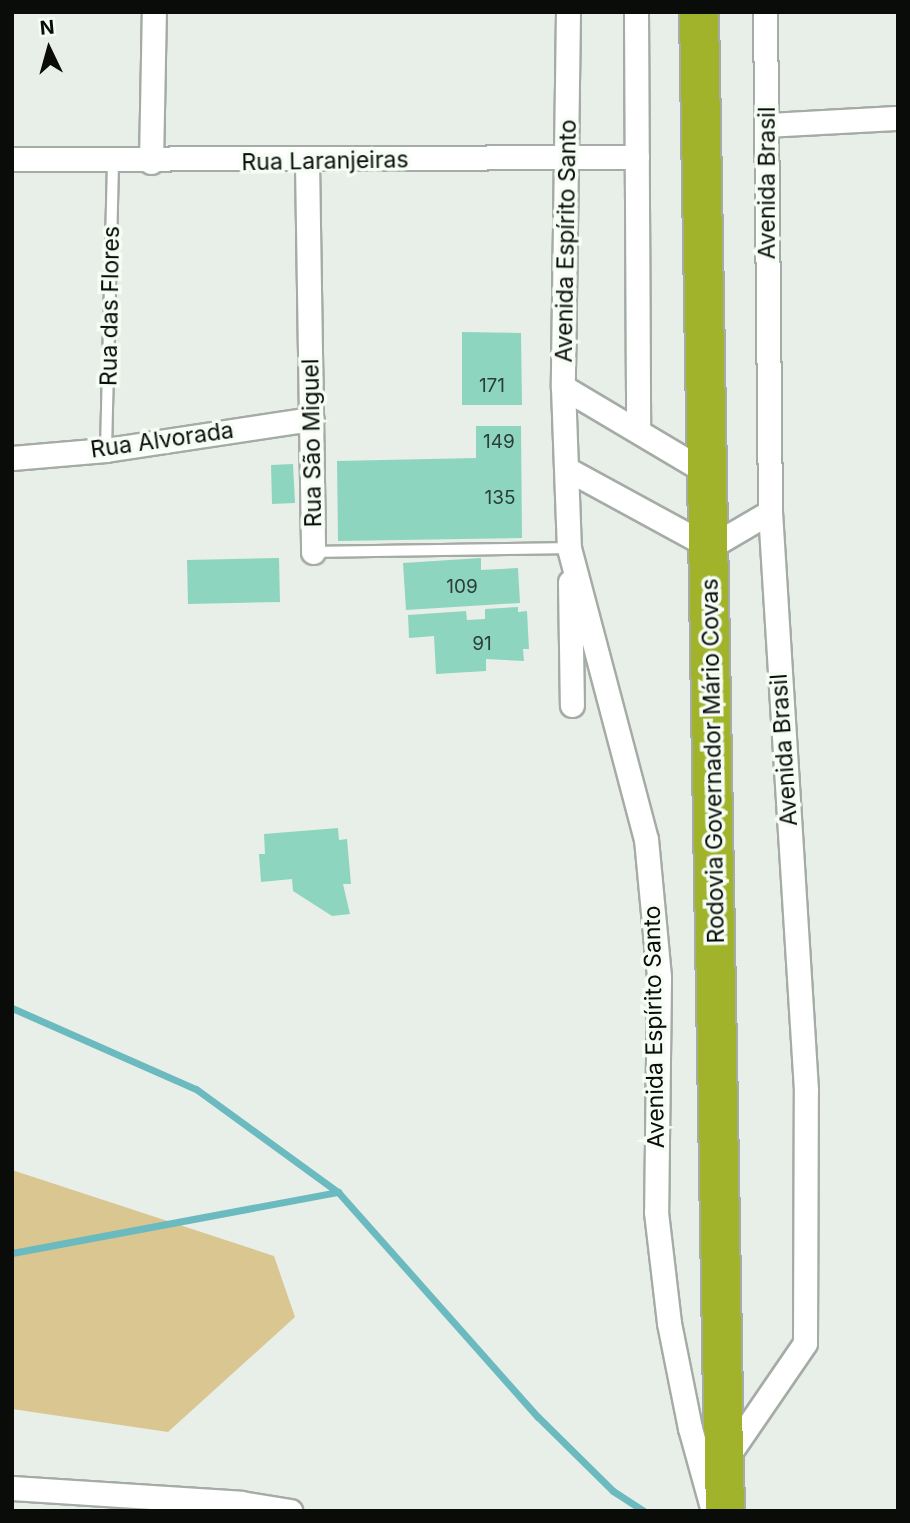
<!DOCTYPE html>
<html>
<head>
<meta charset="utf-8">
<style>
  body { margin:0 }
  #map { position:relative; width:910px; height:1523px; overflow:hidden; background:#e8efe8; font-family:Inter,sans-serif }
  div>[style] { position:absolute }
  .green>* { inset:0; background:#dac691 }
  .stream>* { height:7px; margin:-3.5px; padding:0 3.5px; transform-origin:3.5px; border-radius:3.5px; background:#6bbabf }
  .building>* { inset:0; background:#8ed5bf }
  .roads { filter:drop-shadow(2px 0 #a5aca5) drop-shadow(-2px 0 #a5aca5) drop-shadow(0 2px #a5aca5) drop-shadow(0 -2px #a5aca5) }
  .lane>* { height:10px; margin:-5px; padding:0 5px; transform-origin:5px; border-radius:5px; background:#fff }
  .street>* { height:23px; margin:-11.5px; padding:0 11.5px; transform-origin:11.5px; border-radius:11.5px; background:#fff }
  .highway>* { height:38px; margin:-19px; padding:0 19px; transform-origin:19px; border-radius:19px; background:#a0b32a }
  span { translate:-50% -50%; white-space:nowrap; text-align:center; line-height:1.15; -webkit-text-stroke:7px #f5fdf5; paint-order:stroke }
  .number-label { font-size:19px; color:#2b3e37 }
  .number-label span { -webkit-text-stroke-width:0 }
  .street-label { font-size:23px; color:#0a0c0a }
  .frame { position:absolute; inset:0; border:14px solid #0a0c0a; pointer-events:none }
  .north { position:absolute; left:14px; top:14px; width:70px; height:70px; -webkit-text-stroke:5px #f5fdf5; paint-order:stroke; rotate:355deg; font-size:19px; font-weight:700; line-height:28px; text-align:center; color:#0a0c0a }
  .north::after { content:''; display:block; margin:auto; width:24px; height:32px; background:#0a0c0a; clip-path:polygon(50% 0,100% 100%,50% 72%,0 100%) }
</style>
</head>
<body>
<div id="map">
  <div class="green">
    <i style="clip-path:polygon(12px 1170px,274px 1256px,295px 1317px,168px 1432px,12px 1409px)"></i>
  </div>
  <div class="stream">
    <i style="left:12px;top:1008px;width:201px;rotate:23.8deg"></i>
    <i style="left:196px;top:1089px;width:175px;rotate:36deg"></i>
    <i style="left:338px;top:1192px;width:301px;rotate:48.4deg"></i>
    <i style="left:538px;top:1417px;width:105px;rotate:44.6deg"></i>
    <i style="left:613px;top:1491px;width:37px;rotate:33deg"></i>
    <i style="left:12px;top:1253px;width:332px;rotate:-10.6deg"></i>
  </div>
  <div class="building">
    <i style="clip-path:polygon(462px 332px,521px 333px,522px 405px,462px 405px)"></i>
    <i style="clip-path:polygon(476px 426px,521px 426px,522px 538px,338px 541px,337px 461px,476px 458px)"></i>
    <i style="clip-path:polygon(293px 464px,295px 503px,272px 504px,271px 465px)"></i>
    <i style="clip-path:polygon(279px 558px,280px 602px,188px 604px,187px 560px)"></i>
    <i style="clip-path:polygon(481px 558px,481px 570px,518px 568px,520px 603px,406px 610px,403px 563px)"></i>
    <i style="clip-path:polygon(518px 607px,518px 612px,527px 611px,529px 649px,523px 649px,524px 661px,486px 659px,486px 671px,436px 674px,434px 636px,409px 638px,408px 615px,466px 611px,467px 620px,485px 619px,485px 609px)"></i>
    <i style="clip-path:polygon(338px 828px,339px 840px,347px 839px,351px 884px,343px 884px,350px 914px,332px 916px,293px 891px,292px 879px,261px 882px,259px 854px,265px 854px,264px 834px)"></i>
  </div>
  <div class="roads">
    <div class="lane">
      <i style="left:106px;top:450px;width:289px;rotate:-88.6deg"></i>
      <i style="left:313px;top:552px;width:256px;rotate:-0.9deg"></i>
    </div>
    <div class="street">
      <i style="left:568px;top:12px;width:375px;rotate:90.8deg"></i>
      <i style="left:563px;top:387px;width:161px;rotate:87.9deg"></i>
      <i style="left:569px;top:548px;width:301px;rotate:75.2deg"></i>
      <i style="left:646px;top:839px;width:139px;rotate:84.6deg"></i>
      <i style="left:659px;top:977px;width:235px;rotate:90.7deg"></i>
      <i style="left:656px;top:1212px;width:112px;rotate:83.3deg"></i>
      <i style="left:669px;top:1323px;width:107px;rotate:78.7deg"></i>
      <i style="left:690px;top:1428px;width:86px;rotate:74.5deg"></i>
      <i style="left:636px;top:12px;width:417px;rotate:89.7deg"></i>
      <i style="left:767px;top:125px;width:131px;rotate:-3.1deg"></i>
      <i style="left:12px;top:159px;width:625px;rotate:-0.18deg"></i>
      <i style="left:151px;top:162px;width:150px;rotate:-88.9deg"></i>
      <i style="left:307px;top:162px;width:390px;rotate:89.1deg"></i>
      <i style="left:563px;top:387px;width:169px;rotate:30.7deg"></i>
      <i style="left:12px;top:458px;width:94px;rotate:-4.9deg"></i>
      <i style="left:106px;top:450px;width:208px;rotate:-8.6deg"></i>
      <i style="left:567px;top:469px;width:163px;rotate:28.6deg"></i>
      <i style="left:710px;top:547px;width:69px;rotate:-30.3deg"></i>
      <i style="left:570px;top:582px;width:123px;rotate:89.1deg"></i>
      <i style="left:727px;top:1457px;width:138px;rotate:-55.6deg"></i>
      <i style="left:805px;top:1343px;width:253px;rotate:-89.8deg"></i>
      <i style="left:806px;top:1090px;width:579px;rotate:-93.56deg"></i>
      <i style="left:770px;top:512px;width:500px;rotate:-90.57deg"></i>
      <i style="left:12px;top:1488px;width:229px;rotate:3.7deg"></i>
      <i style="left:241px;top:1503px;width:50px;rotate:9.3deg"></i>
    </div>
    <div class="highway">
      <i style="left:699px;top:12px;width:1499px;rotate:89.01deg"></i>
    </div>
  </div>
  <div class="number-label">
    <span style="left:492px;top:386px">171</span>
    <span style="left:499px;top:442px">149</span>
    <span style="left:500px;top:498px">135</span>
    <span style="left:462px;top:587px">109</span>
    <span style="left:482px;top:644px">91</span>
  </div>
  <div class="street-label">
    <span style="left:325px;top:161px;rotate:-1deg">Rua Laranjeiras</span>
    <span style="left:767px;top:183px;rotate:-90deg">Avenida Brasil</span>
    <span style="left:566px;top:241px;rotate:-89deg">Avenida Espírito Santo</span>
    <span style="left:110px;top:306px;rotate:-89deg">Rua das Flores</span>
    <span style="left:162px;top:440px;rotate:-8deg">Rua Alvorada</span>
    <span style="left:312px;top:443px;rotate:-91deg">Rua São Miguel</span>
    <span style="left:784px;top:750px;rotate:-94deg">Avenida Brasil</span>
    <span style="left:713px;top:761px;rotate:-91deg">Rodovia Governador Mário Covas</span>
    <span style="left:654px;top:1027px;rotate:-91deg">Avenida Espírito Santo</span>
  </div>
  <div class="frame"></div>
  <div class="north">N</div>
</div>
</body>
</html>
